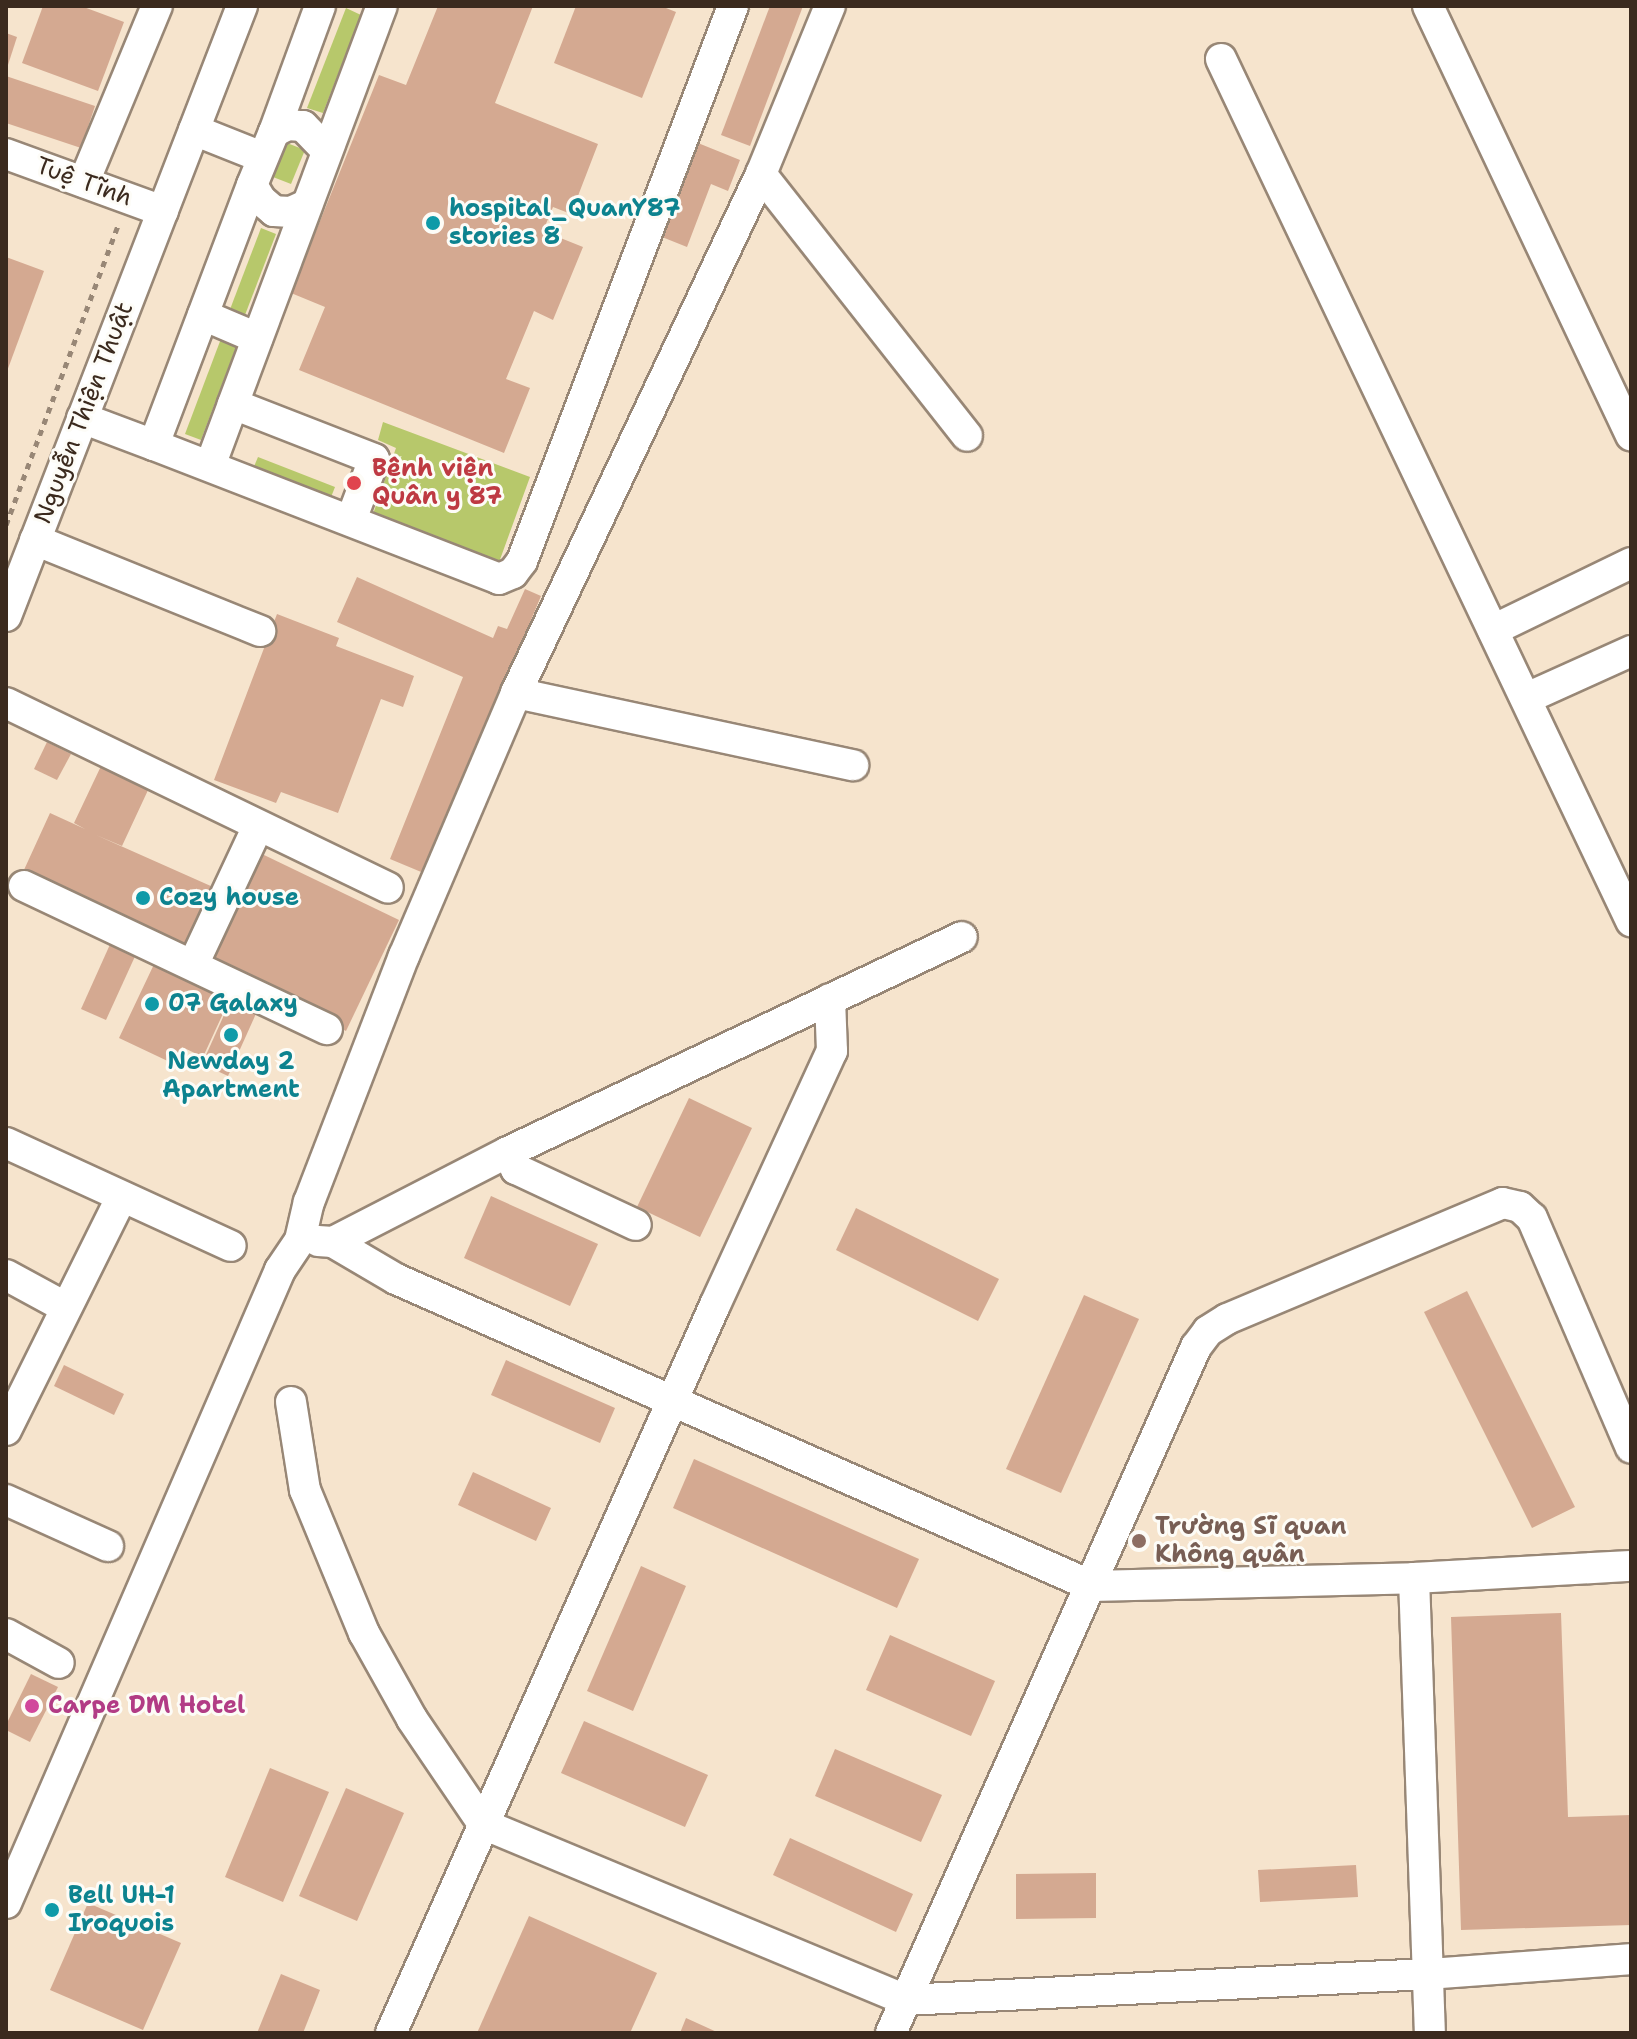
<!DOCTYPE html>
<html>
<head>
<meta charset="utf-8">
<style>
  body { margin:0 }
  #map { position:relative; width:1637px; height:2039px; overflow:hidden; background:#f6e4cd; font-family:"Shantell Sans",sans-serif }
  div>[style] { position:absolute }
  .green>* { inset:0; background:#b7c86b }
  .building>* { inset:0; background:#d4a991 }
  .path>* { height:5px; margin-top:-2.5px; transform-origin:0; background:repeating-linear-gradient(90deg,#988776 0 6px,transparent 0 12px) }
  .roads { filter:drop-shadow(2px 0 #988776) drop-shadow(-2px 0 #988776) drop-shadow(0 2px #988776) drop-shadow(0 -2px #988776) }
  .minor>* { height:30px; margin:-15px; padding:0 15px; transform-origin:15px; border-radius:15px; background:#fff }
  .dots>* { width:22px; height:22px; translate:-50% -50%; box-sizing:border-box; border:4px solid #fdfcf7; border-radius:50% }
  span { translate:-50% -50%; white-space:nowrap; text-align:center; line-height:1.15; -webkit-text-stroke:6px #fdfcf7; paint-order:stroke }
  .street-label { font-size:24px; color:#3b2a1e }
  .culture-label { font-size:24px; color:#0d838f; font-weight:700 }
  .left { translate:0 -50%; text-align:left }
  .health-label { font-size:24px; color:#be3a42; font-weight:700 }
  .education-label { font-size:24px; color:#785e54; font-weight:700 }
  .hotel-label { font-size:24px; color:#b23c85; font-weight:700 }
  .frame { position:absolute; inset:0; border:8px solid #3b2a1e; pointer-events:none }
</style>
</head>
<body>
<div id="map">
  <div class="green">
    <i style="clip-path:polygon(346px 8px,361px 15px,323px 113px,307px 108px)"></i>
    <i style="clip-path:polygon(287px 143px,305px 150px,291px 184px,273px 177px)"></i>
    <i style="clip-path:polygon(261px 228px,276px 234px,245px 315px,229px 312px)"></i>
    <i style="clip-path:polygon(222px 336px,238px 342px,201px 440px,185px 434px)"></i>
    <i style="clip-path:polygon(383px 422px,530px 477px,498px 565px,373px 514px,396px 448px,378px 440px)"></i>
    <i style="clip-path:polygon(258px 457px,335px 487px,326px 510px,248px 481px)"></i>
  </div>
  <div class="building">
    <i style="clip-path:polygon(43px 6px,81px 6px,124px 22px,98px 91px,22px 63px)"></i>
    <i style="clip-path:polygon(438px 6px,533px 6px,495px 103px,598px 144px,571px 214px,553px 207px,543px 231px,583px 247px,553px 320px,534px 311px,506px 379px,530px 388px,504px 453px,299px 370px,325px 307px,291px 293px,379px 75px,406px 85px)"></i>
    <i style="clip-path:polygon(576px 6px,661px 6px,676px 12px,642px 98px,554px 63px)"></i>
    <i style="clip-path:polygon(770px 6px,803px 6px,750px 146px,721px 135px)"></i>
    <i style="clip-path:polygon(6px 33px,17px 37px,7px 68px,6px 68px)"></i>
    <i style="clip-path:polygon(6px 76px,95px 106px,81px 148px,6px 123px)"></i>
    <i style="clip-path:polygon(698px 143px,740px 160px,728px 191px,711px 184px,687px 247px,662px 237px)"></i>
    <i style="clip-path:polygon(6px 257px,44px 271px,6px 374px)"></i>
    <i style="clip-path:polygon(357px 577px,493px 638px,498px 626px,507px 629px,525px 589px,541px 596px,426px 874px,390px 859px,463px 677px,337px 622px)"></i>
    <i style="clip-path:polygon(277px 614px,339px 638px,336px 646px,414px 676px,403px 707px,381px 699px,338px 813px,281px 792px,276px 803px,214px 780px)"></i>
    <i style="clip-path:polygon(47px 742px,71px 754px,57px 780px,34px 769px)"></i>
    <i style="clip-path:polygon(102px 764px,149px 788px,122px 846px,96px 835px,222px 891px,190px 961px,18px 883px,50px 813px,85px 829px,74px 823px)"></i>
    <i style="clip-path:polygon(262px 854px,399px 920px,346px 1031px,210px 965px)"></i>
    <i style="clip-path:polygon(112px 940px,137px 952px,106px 1020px,81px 1009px)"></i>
    <i style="clip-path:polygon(157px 958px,232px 994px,203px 1057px,182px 1047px,174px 1064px,119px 1038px)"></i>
    <i style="clip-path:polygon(233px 995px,259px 1007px,228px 1076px,202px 1064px)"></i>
    <i style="clip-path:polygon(689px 1098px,752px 1128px,700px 1237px,637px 1207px)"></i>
    <i style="clip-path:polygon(491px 1196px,598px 1244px,570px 1306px,464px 1258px)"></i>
    <i style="clip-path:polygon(856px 1208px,999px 1279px,978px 1321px,836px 1250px)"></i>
    <i style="clip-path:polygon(1467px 1291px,1575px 1507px,1532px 1528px,1424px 1312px)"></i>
    <i style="clip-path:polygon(1084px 1295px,1139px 1319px,1061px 1493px,1006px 1469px)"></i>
    <i style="clip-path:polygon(506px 1360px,615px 1408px,600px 1443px,491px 1395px)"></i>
    <i style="clip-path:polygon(64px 1365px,124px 1394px,114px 1415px,54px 1386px)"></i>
    <i style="clip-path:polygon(694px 1459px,919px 1559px,897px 1608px,673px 1508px)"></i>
    <i style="clip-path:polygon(473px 1472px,551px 1508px,536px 1541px,458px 1505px)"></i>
    <i style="clip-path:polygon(641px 1566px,686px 1586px,633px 1711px,587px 1691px)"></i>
    <i style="clip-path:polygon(1561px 1613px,1568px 1817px,1631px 1815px,1631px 1925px,1461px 1930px,1451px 1617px)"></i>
    <i style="clip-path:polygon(890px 1635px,995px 1681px,971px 1736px,866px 1690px)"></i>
    <i style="clip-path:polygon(31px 1674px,58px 1687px,30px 1742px,6px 1730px,6px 1725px)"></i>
    <i style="clip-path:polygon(584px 1721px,708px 1775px,685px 1827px,561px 1773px)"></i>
    <i style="clip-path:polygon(835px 1749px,942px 1795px,921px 1842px,815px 1796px)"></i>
    <i style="clip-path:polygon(270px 1768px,329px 1792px,283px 1902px,225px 1877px)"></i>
    <i style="clip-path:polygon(346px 1788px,404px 1813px,357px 1921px,299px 1896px)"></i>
    <i style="clip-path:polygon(790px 1838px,913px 1894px,896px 1932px,773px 1875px)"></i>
    <i style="clip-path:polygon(1356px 1865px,1358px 1897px,1260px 1902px,1258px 1870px)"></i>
    <i style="clip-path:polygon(1096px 1873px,1096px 1918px,1016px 1919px,1016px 1874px)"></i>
    <i style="clip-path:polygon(88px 1903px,181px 1943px,143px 2030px,50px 1990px)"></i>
    <i style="clip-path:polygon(529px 1916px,657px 1973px,630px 2033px,477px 2033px)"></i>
    <i style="clip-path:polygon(281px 1974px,320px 1990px,303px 2033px,257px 2033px)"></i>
    <i style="clip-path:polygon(686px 2018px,719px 2033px,680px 2033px)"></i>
  </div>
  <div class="path">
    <i style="left:6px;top:525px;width:322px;rotate:-69.5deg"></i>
  </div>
  <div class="roads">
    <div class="minor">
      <i style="left:1428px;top:6px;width:475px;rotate:64.7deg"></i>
      <i style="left:1221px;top:59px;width:955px;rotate:64.56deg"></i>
      <i style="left:194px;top:130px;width:73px;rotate:21.7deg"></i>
      <i style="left:274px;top:132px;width:134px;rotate:-69.9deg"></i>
      <i style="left:6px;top:154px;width:167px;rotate:20deg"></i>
      <i style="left:761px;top:174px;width:333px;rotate:51.8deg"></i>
      <i style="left:84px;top:182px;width:191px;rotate:-67.5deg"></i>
      <i style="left:252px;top:185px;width:278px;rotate:110.7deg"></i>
      <i style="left:154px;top:445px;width:370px;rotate:21.2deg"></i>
      <i style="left:499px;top:579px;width:15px;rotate:-23deg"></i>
      <i style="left:513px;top:573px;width:15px;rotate:-53deg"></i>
      <i style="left:522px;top:561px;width:594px;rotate:-69.18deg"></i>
      <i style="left:306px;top:205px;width:17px;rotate:155deg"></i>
      <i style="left:291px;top:212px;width:17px;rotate:-177deg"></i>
      <i style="left:274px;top:211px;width:17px;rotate:-140deg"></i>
      <i style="left:261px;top:200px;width:17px;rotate:-121deg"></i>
      <i style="left:252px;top:185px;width:57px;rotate:-67.5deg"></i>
      <i style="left:274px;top:132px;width:15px;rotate:-28deg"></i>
      <i style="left:287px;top:125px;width:16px;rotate:4deg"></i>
      <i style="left:303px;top:126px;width:33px;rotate:46deg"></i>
      <i style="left:203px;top:315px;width:59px;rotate:23.1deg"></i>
      <i style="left:82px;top:418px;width:77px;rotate:20.6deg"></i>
      <i style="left:210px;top:466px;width:66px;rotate:-69.6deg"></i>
      <i style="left:351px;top:520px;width:65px;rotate:-69.3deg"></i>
      <i style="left:374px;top:459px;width:151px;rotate:-158.7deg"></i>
      <i style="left:233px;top:404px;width:425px;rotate:-69.5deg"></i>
      <i style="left:35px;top:540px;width:243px;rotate:22deg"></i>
      <i style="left:6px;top:616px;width:654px;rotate:-68.85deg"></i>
      <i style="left:1493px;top:630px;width:153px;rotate:-25.9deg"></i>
      <i style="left:516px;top:693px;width:345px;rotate:12.1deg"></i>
      <i style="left:1527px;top:698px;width:114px;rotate:-24.3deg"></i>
      <i style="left:6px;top:703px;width:424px;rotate:25.8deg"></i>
      <i style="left:24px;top:886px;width:335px;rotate:25.3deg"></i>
      <i style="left:193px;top:965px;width:153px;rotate:-64.9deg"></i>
      <i style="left:6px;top:1143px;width:247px;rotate:24.6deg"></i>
      <i style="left:508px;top:1152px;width:19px;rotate:65deg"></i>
      <i style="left:516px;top:1169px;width:132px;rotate:25deg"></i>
      <i style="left:318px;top:1241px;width:15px;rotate:4deg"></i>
      <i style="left:333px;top:1242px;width:197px;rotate:-27.2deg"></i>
      <i style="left:508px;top:1152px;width:502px;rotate:-25.34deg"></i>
      <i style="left:333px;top:1242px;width:73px;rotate:30.4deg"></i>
      <i style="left:396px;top:1279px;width:761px;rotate:23.8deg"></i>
      <i style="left:1092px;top:1586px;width:322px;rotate:-1.4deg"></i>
      <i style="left:1414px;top:1578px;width:217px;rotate:-3.2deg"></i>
      <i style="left:6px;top:1275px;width:67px;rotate:28.5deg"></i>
      <i style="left:291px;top:1402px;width:89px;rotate:81deg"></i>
      <i style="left:305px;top:1490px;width:155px;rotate:67.6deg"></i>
      <i style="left:364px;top:1633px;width:98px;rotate:60.8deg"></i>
      <i style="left:412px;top:1719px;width:127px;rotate:55.9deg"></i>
      <i style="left:483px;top:1824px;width:457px;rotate:22.6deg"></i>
      <i style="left:905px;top:2000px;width:524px;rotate:-2.85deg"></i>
      <i style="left:1428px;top:1974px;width:204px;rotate:-4.2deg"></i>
      <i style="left:6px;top:1430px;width:259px;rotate:-63.6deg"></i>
      <i style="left:6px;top:1500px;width:112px;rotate:24.3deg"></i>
      <i style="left:1414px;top:1578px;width:455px;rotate:88deg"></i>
      <i style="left:6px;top:1634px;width:60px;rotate:28.7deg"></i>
      <i style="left:6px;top:1903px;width:690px;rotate:-66.59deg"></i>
      <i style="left:280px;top:1270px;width:36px;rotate:-56deg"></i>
      <i style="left:300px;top:1240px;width:39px;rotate:-77deg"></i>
      <i style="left:309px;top:1202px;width:264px;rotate:-68.9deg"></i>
      <i style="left:404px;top:956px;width:286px;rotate:-66.9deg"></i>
      <i style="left:516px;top:693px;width:574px;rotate:-64.73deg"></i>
      <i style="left:761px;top:174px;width:182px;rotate:-67.7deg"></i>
      <i style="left:391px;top:2033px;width:797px;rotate:-66.01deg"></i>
      <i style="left:715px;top:1305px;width:280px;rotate:-65.3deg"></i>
      <i style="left:832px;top:1051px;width:52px;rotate:-92.2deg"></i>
      <i style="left:891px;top:2033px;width:751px;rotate:-66.03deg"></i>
      <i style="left:1196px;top:1347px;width:20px;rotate:-53deg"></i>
      <i style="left:1208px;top:1331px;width:22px;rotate:-32deg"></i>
      <i style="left:1227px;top:1319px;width:299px;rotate:-22.8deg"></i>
      <i style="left:1503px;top:1203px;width:17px;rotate:13deg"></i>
      <i style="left:1520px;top:1207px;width:16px;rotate:43deg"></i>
      <i style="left:1532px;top:1218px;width:250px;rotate:66.7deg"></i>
    </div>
  </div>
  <div class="dots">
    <i style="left:433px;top:223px;background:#0f9aa8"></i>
    <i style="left:354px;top:483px;background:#e0444e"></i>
    <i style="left:143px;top:898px;background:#0f9aa8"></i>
    <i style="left:152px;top:1004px;background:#0f9aa8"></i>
    <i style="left:231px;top:1035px;background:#0f9aa8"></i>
    <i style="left:1139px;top:1541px;background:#8d6e63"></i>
    <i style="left:32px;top:1706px;background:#d1479c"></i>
    <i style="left:52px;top:1910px;background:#0f9aa8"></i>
  </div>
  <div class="street-label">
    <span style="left:84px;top:182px;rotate:20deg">Tuệ Tĩnh</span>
    <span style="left:84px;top:413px;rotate:-69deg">Nguyễn Thiện Thuật</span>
  </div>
  <div class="culture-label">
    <span class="left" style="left:449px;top:223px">hospital_QuanY87<br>stories 8</span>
    <span class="left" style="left:159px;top:898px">Cozy house</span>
    <span class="left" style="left:168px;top:1004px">07 Galaxy</span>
    <span style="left:231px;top:1076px">Newday 2<br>Apartment</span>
    <span class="left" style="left:68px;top:1910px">Bell UH-1<br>Iroquois</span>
  </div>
  <div class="health-label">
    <span class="left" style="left:372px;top:483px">Bệnh viện<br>Quân y 87</span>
  </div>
  <div class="education-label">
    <span class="left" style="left:1155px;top:1541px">Trường Sĩ quan<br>Không quân</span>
  </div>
  <div class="hotel-label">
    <span class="left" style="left:48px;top:1706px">Carpe DM Hotel</span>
  </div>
  <div class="frame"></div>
</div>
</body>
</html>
